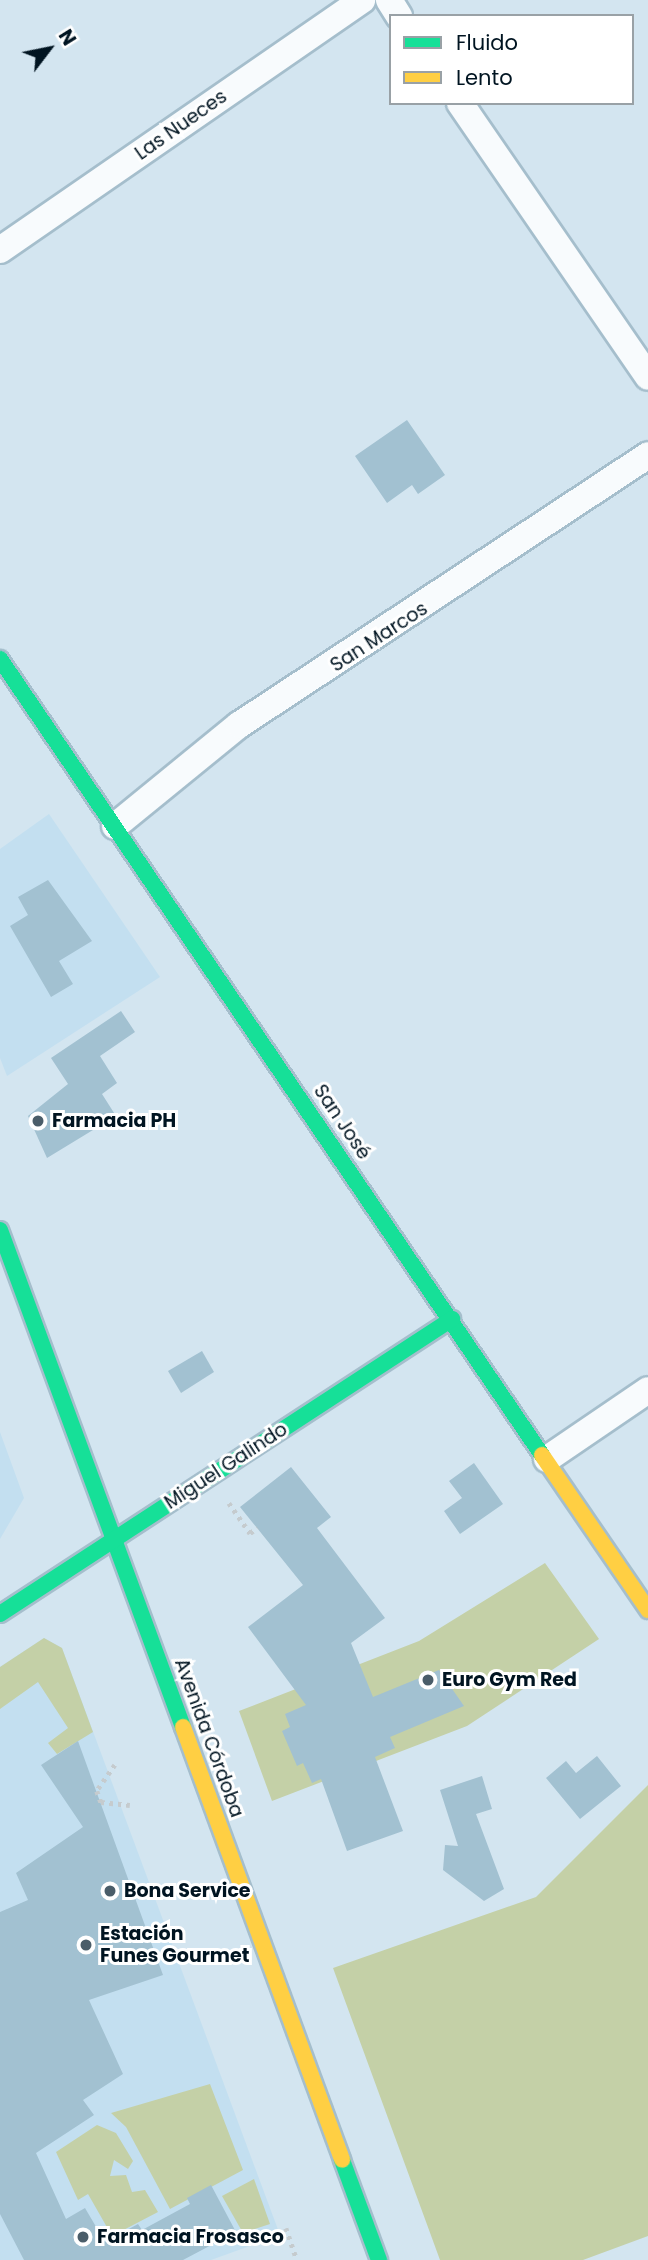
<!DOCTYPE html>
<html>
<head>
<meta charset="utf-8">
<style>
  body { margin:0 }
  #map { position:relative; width:648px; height:2260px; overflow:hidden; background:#d3e5f0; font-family:Poppins,sans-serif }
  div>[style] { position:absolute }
  .built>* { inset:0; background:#c3dff0 }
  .green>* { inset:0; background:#c4d0a7 }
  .building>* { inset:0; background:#a2c1d1 }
  .path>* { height:4.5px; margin-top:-2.25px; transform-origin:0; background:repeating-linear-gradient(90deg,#c5cbce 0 3.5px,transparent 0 8.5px) }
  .roads { filter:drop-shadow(2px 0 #a5becc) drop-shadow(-2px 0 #a5becc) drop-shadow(0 2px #a5becc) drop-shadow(0 -2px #a5becc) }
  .street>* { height:26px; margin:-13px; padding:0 13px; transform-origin:13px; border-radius:13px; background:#f8fbfd }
  .fast>* { height:16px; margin:-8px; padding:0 8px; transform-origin:8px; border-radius:8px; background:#16e098 }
  .slow>* { height:16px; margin:-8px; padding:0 8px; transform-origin:8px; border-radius:8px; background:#ffcf43 }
  .dots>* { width:19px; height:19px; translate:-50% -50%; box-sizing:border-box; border:4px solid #fff; border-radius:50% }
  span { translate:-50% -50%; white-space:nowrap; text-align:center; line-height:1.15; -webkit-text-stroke:6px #fff; paint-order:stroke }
  .street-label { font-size:19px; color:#001421 }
  .poi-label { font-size:19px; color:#001421; font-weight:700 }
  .left { translate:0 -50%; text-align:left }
  .legend { position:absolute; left:389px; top:14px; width:245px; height:91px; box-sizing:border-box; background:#fff; border:2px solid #99a1a6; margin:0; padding:9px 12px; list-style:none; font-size:21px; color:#001421 }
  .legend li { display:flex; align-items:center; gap:14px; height:35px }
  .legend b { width:35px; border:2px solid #99a1a6 }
  .north { position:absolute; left:14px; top:14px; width:70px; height:70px; -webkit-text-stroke:5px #fff; paint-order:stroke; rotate:58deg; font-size:19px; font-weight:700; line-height:28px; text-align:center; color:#001421 }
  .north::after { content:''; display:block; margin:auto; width:24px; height:32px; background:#001421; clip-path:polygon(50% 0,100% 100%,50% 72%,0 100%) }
</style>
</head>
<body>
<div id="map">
  <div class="built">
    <i style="clip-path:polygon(49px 814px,160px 977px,7px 1076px,0 1058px,0 849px)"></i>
    <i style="clip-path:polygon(0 1432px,24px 1498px,0 1539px)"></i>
    <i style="clip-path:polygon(44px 1638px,62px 1648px,280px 2235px,211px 2260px,0 2260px,0 1667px)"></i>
  </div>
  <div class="green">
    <i style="clip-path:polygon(545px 1563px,599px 1639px,467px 1726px,272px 1801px,239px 1711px,419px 1641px)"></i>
    <i style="clip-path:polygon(44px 1638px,62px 1648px,93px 1732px,57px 1754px,48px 1743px,68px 1728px,38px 1682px,0 1709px,0 1667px)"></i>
    <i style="clip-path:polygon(648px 1785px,648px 2236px,583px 2260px,440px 2260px,333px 1968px,536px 1897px)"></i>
    <i style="clip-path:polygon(210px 2084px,243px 2170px,170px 2209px,126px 2127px,111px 2113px)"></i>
    <i style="clip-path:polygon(97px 2125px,116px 2133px,133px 2161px,128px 2169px,114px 2160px,110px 2176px,126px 2175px,132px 2192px,145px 2190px,158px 2212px,112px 2236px,88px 2194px,78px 2200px,56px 2152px)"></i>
    <i style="clip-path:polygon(254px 2179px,270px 2224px,243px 2233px,222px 2196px)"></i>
  </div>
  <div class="building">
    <i style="clip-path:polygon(407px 420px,445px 475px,418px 494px,412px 485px,387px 503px,355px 456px)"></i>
    <i style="clip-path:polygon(48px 880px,92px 941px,59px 961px,73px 984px,51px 997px,10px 926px,28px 915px,18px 897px)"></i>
    <i style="clip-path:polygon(121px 1011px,135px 1032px,100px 1056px,117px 1083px,102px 1094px,116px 1116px,47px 1158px,28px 1116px,68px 1084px,51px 1058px)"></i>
    <i style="clip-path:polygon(202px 1351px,214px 1372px,181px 1393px,168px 1371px)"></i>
    <i style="clip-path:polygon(474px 1463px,503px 1504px,460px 1534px,444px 1511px,462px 1498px,449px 1481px)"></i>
    <i style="clip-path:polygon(291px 1467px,331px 1517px,317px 1528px,385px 1618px,351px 1643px,373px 1697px,439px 1670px,464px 1706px,390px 1737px,395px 1748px,375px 1757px,403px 1831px,347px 1851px,321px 1779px,312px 1783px,303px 1763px,297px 1766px,282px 1731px,290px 1727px,285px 1714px,306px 1705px,248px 1627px,303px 1585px,240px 1507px)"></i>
    <i style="clip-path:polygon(78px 1741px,163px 1975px,89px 2000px,123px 2074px,83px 2100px,94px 2115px,36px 2153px,66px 2219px,85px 2208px,105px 2242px,138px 2224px,142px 2230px,190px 2204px,187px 2198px,211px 2185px,236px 2232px,183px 2260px,24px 2260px,0 2214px,0 1912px,28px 1900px,16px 1873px,83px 1827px,41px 1765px)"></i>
    <i style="clip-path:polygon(597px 1756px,621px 1786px,580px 1819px,546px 1778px,566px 1761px,576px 1773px)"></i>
    <i style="clip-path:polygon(482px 1776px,492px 1809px,476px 1814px,504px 1889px,484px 1901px,443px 1870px,445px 1845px,458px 1846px,440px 1790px)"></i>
  </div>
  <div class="path">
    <i style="left:229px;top:1503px;width:37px;rotate:55deg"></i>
    <i style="left:250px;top:1533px;width:9px;rotate:-36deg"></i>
    <i style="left:115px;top:1765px;width:32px;rotate:125deg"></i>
    <i style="left:97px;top:1791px;width:12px;rotate:70deg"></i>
    <i style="left:101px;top:1802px;width:29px;rotate:6deg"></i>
    <i style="left:286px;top:2228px;width:34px;rotate:71deg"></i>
  </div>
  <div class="roads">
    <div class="street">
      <i style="left:389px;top:0;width:19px;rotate:58deg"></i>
      <i style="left:460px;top:103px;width:332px;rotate:55.5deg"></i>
      <i style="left:0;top:250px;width:440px;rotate:-34.6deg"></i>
      <i style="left:115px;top:826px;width:160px;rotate:-39.2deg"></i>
      <i style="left:239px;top:725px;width:490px;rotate:-33.4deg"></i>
      <i style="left:547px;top:1459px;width:122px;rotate:-34.3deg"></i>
    </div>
    <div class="fast">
      <i style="left:0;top:659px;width:963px;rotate:55.75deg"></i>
      <i style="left:0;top:1230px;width:530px;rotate:69.79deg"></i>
      <i style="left:0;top:1614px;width:540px;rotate:-33.13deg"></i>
      <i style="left:342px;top:2160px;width:107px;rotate:69.7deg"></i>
    </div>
    <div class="slow">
      <i style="left:542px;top:1455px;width:188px;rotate:55.6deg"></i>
      <i style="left:183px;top:1727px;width:461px;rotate:69.8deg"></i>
    </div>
  </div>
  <div class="dots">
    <i style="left:38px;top:1121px;background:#4a5d69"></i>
    <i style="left:428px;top:1680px;background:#4a5d69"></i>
    <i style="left:110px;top:1891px;background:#4a5d69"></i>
    <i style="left:86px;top:1945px;background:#4a5d69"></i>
    <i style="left:83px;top:2237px;background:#4a5d69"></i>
  </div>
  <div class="street-label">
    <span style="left:181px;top:125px;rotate:-35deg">Las Nueces</span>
    <span style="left:379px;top:637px;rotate:-33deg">San Marcos</span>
    <span style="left:342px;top:1122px;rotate:56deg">San José</span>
    <span style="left:226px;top:1466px;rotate:-33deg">Miguel Galindo</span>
    <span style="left:209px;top:1738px;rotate:70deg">Avenida Córdoba</span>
  </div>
  <div class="poi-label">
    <span class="left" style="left:52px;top:1121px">Farmacia PH</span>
    <span class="left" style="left:442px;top:1680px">Euro Gym Red</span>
    <span class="left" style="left:124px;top:1891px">Bona Service</span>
    <span class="left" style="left:100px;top:1945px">Estación<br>Funes Gourmet</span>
    <span class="left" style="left:97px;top:2237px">Farmacia Frosasco</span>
  </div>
  <ul class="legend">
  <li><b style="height:9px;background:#16e098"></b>Fluido</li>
  <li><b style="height:9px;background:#ffcf43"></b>Lento</li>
  </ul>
  <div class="north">N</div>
</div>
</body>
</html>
